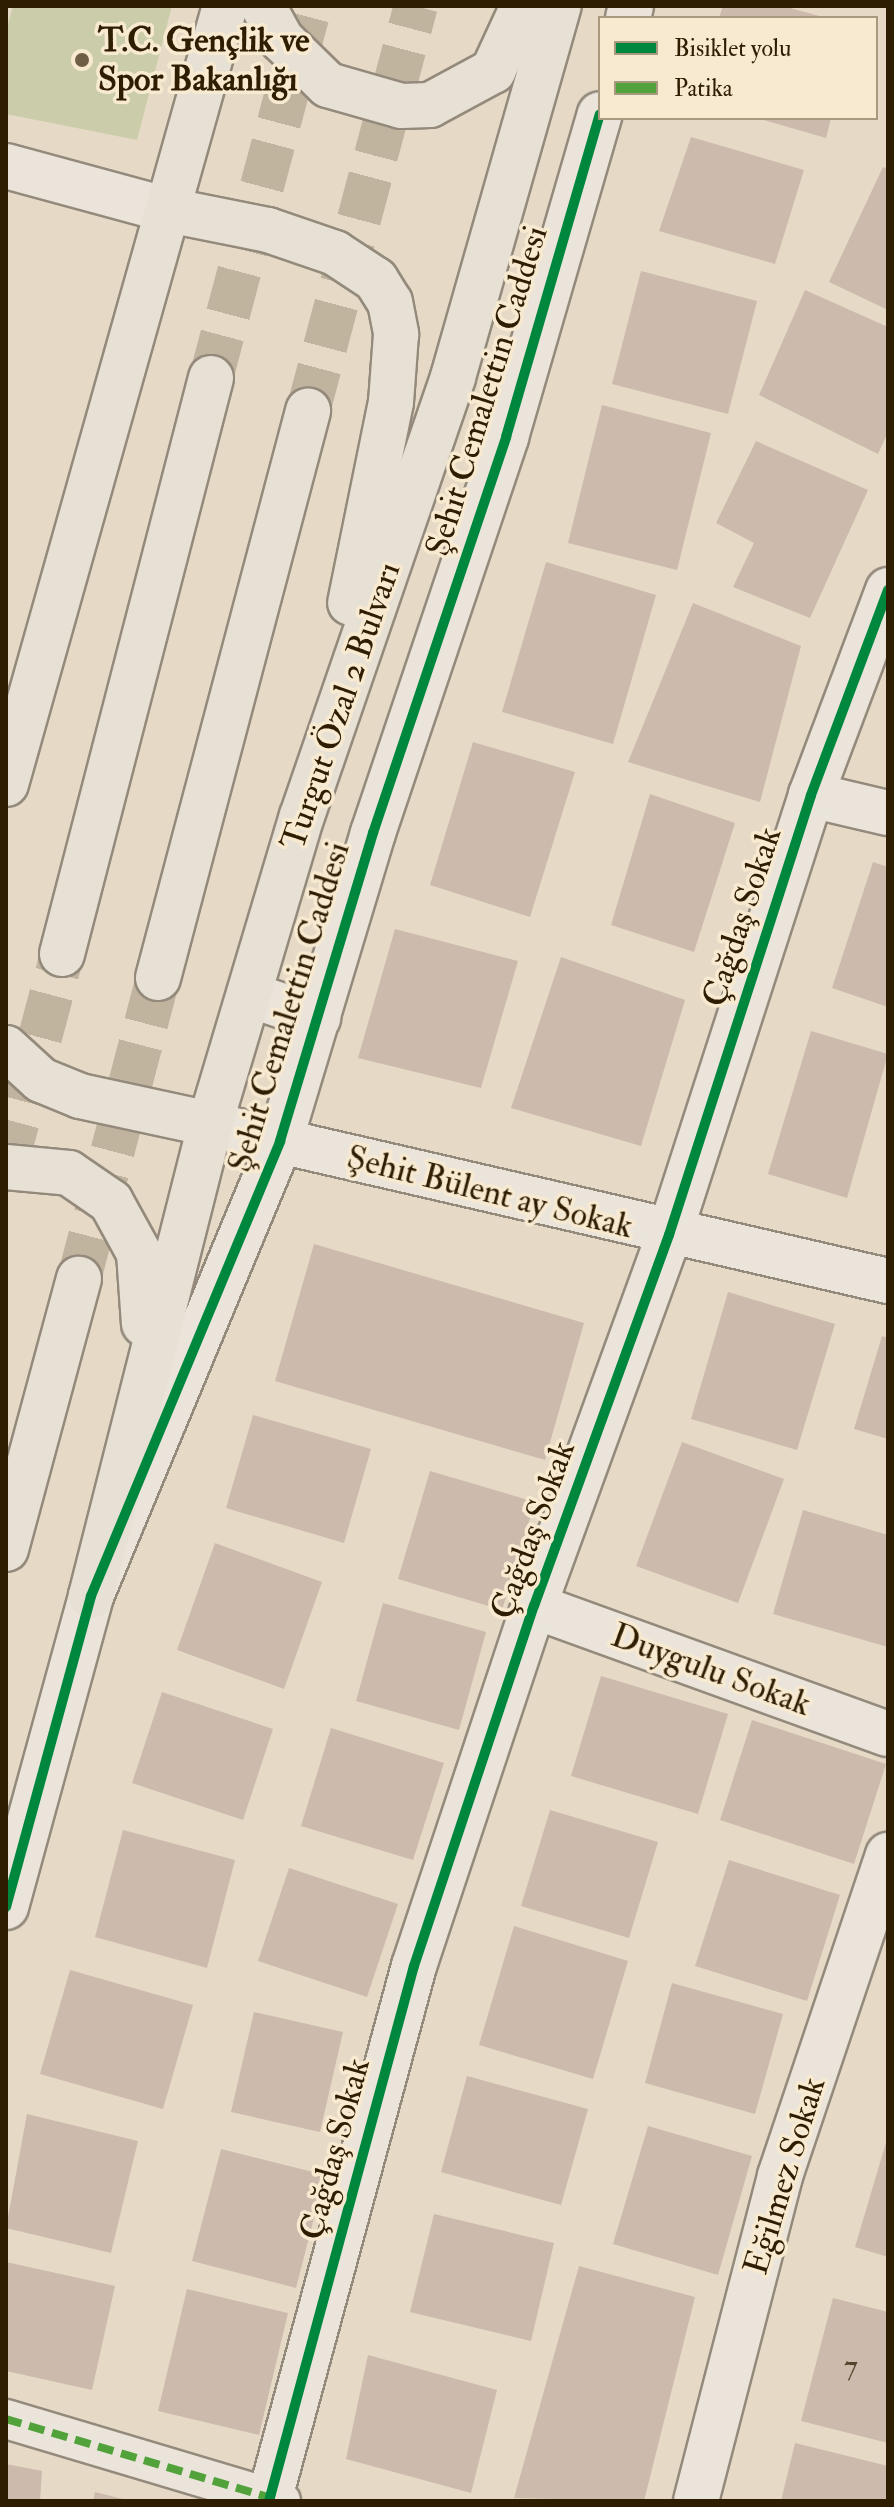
<!DOCTYPE html>
<html>
<head>
<meta charset="utf-8">
<style>
  body { margin:0 }
  #map { position:relative; width:894px; height:2507px; overflow:hidden; background:#e6dac6; font-family:"IM FELL Double Pica",serif }
  div>[style] { position:absolute }
  .green>* { inset:0; background:#cbcdaa }
  .building>* { inset:0; background:#ccbaac }
  .trunk-tunnel>* { height:44px; margin-top:-22px; transform-origin:0; background:repeating-linear-gradient(90deg,#c1b49f 0 44px,transparent 0 66px) }
  .roads { filter:drop-shadow(2px 0 #948a7c) drop-shadow(-2px 0 #948a7c) drop-shadow(0 2px #948a7c) drop-shadow(0 -2px #948a7c) }
  .pedestrian>* { height:38px; margin:-19px; padding:0 19px; transform-origin:19px; border-radius:19px; background:#eae4da }
  .minor>* { height:44px; margin:-22px; padding:0 22px; transform-origin:22px; border-radius:22px; background:#eae4da }
  .tertiary>* { height:44px; margin:-22px; padding:0 22px; transform-origin:22px; border-radius:22px; background:#eae4da }
  .trunk>* { height:44px; margin:-22px; padding:0 22px; transform-origin:22px; border-radius:22px; background:#e7e0d4 }
  .quiet>* { height:8px; margin-top:-4px; transform-origin:0; background:repeating-linear-gradient(90deg,#52a23c 0 16px,transparent 0 24px) }
  .cycleway>* { height:10px; margin:-5px; padding:0 5px; transform-origin:5px; border-radius:5px; background:#00873e }
  .dots>* { width:22px; height:22px; translate:-50% -50%; box-sizing:border-box; border:4px solid #f8ead1; border-radius:50% }
  span { translate:-50% -50%; white-space:nowrap; text-align:center; line-height:1.15; -webkit-text-stroke:7px #f8ead1; paint-order:stroke }
  .number-label { font-size:30px; color:#56442c }
  .number-label span { -webkit-text-stroke-width:0 }
  .poi-label { font-size:34px; color:#2f1d01; font-weight:700 }
  .left { translate:0 -50%; text-align:left }
  .street-label { font-size:34px; color:#2f1d01 }
  .frame { position:absolute; inset:0; border:8px solid #2f1d01; pointer-events:none }
  .legend { position:absolute; left:598px; top:16px; width:280px; height:104px; box-sizing:border-box; background:#f8ead1; border:2px solid #a8987e; margin:0; padding:10px 14px; list-style:none; font-size:24px; color:#2f1d01 }
  .legend li { display:flex; align-items:center; gap:16px; height:40px }
  .legend b { width:40px; border:2px solid #a8987e }
</style>
</head>
<body>
<div id="map">
  <div class="green">
    <i style="clip-path:polygon(13px 6px,172px 6px,137px 140px,6px 114px,6px 31px)"></i>
  </div>
  <div class="building">
    <i style="clip-path:polygon(723px 6px,783px 6px,823px 17px,719px 18px)"></i>
    <i style="clip-path:polygon(757px 118px,831px 118px,826px 138px)"></i>
    <i style="clip-path:polygon(691px 137px,804px 170px,775px 264px,659px 231px)"></i>
    <i style="clip-path:polygon(883px 167px,888px 169px,888px 310px,829px 282px)"></i>
    <i style="clip-path:polygon(641px 271px,757px 301px,728px 414px,612px 384px)"></i>
    <i style="clip-path:polygon(805px 290px,888px 327px,888px 432px,878px 454px,759px 395px)"></i>
    <i style="clip-path:polygon(602px 405px,711px 433px,677px 570px,568px 543px)"></i>
    <i style="clip-path:polygon(756px 441px,868px 490px,810px 618px,733px 587px,754px 543px,716px 523px)"></i>
    <i style="clip-path:polygon(546px 562px,656px 595px,613px 744px,502px 712px)"></i>
    <i style="clip-path:polygon(693px 603px,801px 646px,760px 802px,628px 762px)"></i>
    <i style="clip-path:polygon(473px 742px,575px 772px,530px 917px,430px 885px)"></i>
    <i style="clip-path:polygon(650px 794px,735px 823px,694px 952px,611px 925px)"></i>
    <i style="clip-path:polygon(873px 862px,888px 867px,888px 1007px,832px 988px)"></i>
    <i style="clip-path:polygon(395px 929px,518px 961px,481px 1088px,358px 1058px)"></i>
    <i style="clip-path:polygon(561px 957px,685px 1000px,641px 1146px,511px 1108px)"></i>
    <i style="clip-path:polygon(811px 1031px,888px 1054px,847px 1198px,768px 1174px)"></i>
    <i style="clip-path:polygon(314px 1244px,584px 1323px,545px 1460px,275px 1381px)"></i>
    <i style="clip-path:polygon(728px 1292px,835px 1324px,797px 1450px,691px 1419px)"></i>
    <i style="clip-path:polygon(882px 1336px,888px 1338px,888px 1439px,854px 1429px)"></i>
    <i style="clip-path:polygon(253px 1415px,371px 1449px,344px 1543px,226px 1508px)"></i>
    <i style="clip-path:polygon(682px 1442px,784px 1479px,738px 1603px,636px 1566px)"></i>
    <i style="clip-path:polygon(430px 1471px,535px 1502px,502px 1610px,398px 1579px)"></i>
    <i style="clip-path:polygon(803px 1510px,888px 1535px,888px 1647px,773px 1614px)"></i>
    <i style="clip-path:polygon(215px 1543px,322px 1582px,284px 1689px,177px 1650px)"></i>
    <i style="clip-path:polygon(383px 1603px,486px 1632px,459px 1730px,356px 1701px)"></i>
    <i style="clip-path:polygon(601px 1676px,728px 1714px,698px 1814px,571px 1776px)"></i>
    <i style="clip-path:polygon(162px 1692px,273px 1729px,243px 1820px,132px 1783px)"></i>
    <i style="clip-path:polygon(752px 1720px,886px 1764px,854px 1864px,720px 1820px)"></i>
    <i style="clip-path:polygon(331px 1728px,444px 1763px,413px 1860px,301px 1826px)"></i>
    <i style="clip-path:polygon(550px 1810px,658px 1842px,629px 1938px,521px 1906px)"></i>
    <i style="clip-path:polygon(123px 1830px,235px 1860px,207px 1968px,95px 1937px)"></i>
    <i style="clip-path:polygon(729px 1860px,840px 1895px,807px 2001px,695px 1966px)"></i>
    <i style="clip-path:polygon(289px 1868px,398px 1904px,367px 1997px,258px 1961px)"></i>
    <i style="clip-path:polygon(514px 1926px,628px 1961px,593px 2079px,479px 2045px)"></i>
    <i style="clip-path:polygon(70px 1970px,193px 2005px,163px 2109px,40px 2074px)"></i>
    <i style="clip-path:polygon(672px 1983px,783px 2014px,755px 2114px,645px 2083px)"></i>
    <i style="clip-path:polygon(254px 2012px,343px 2032px,320px 2132px,231px 2112px)"></i>
    <i style="clip-path:polygon(467px 2076px,588px 2109px,561px 2205px,441px 2172px)"></i>
    <i style="clip-path:polygon(27px 2114px,138px 2141px,111px 2253px,6px 2228px)"></i>
    <i style="clip-path:polygon(648px 2126px,752px 2156px,718px 2275px,613px 2244px)"></i>
    <i style="clip-path:polygon(887px 2139px,888px 2139px,888px 2257px,855px 2247px)"></i>
    <i style="clip-path:polygon(221px 2149px,325px 2175px,296px 2288px,192px 2261px)"></i>
    <i style="clip-path:polygon(434px 2214px,554px 2243px,531px 2341px,410px 2312px)"></i>
    <i style="clip-path:polygon(6px 2262px,115px 2286px,92px 2390px,6px 2371px)"></i>
    <i style="clip-path:polygon(579px 2266px,695px 2297px,644px 2501px,514px 2498px)"></i>
    <i style="clip-path:polygon(187px 2289px,288px 2313px,259px 2435px,158px 2411px)"></i>
    <i style="clip-path:polygon(833px 2298px,888px 2312px,888px 2443px,801px 2421px)"></i>
    <i style="clip-path:polygon(368px 2355px,497px 2390px,471px 2493px,346px 2459px)"></i>
    <i style="clip-path:polygon(795px 2443px,888px 2466px,888px 2501px,781px 2501px)"></i>
    <i style="clip-path:polygon(6px 2464px,42px 2471px,40px 2501px,6px 2501px)"></i>
    <i style="clip-path:polygon(95px 2492px,127px 2500px,127px 2501px,93px 2501px)"></i>
  </div>
  <div class="trunk-tunnel">
    <i style="left:211px;top:378px;width:385px;rotate:-75.1deg"></i>
    <i style="left:308px;top:411px;width:419px;rotate:-75.1deg"></i>
    <i style="left:6px;top:1165px;width:218px;rotate:-75.1deg"></i>
    <i style="left:79px;top:1279px;width:311px;rotate:-75.3deg"></i>
  </div>
  <div class="roads">
    <div class="pedestrian">
      <i style="left:6px;top:2419px;width:287px;rotate:16.6deg"></i>
    </div>
    <div class="minor">
      <i style="left:811px;top:795px;width:79px;rotate:13.2deg"></i>
      <i style="left:280px;top:1141px;width:624px;rotate:12.97deg"></i>
      <i style="left:534px;top:1606px;width:376px;rotate:19.9deg"></i>
      <i style="left:269px;top:2501px;width:554px;rotate:-74.84deg"></i>
      <i style="left:414px;top:1966px;width:379px;rotate:-71.6deg"></i>
      <i style="left:534px;top:1606px;width:395px;rotate:-70deg"></i>
      <i style="left:669px;top:1235px;width:462px;rotate:-72.1deg"></i>
      <i style="left:811px;top:795px;width:219px;rotate:-69.4deg"></i>
      <i style="left:696px;top:2501px;width:336px;rotate:-75.5deg"></i>
      <i style="left:780px;top:2176px;width:339px;rotate:-71.4deg"></i>
    </div>
    <div class="tertiary">
      <i style="left:628px;top:18px;width:12px;rotate:-76deg"></i>
      <i style="left:6px;top:166px;width:168px;rotate:15.2deg"></i>
      <i style="left:250px;top:995px;width:72px;rotate:18.7deg"></i>
      <i style="left:210px;top:1124px;width:72px;rotate:13.7deg"></i>
      <i style="left:6px;top:1907px;width:322px;rotate:-74.7deg"></i>
      <i style="left:91px;top:1596px;width:493px;rotate:-67.4deg"></i>
      <i style="left:280px;top:1141px;width:322px;rotate:-73.2deg"></i>
      <i style="left:373px;top:833px;width:418px;rotate:-71.4deg"></i>
      <i style="left:506px;top:437px;width:336px;rotate:-73.8deg"></i>
    </div>
    <div class="trunk">
      <i style="left:263px;top:6px;width:39px;rotate:61deg"></i>
      <i style="left:282px;top:40px;width:64px;rotate:44.4deg"></i>
      <i style="left:328px;top:85px;width:76px;rotate:16deg"></i>
      <i style="left:401px;top:106px;width:29px;rotate:-2deg"></i>
      <i style="left:430px;top:105px;width:72px;rotate:-28.4deg"></i>
      <i style="left:493px;top:71px;width:72px;rotate:-65.2deg"></i>
      <i style="left:168px;top:210px;width:102px;rotate:11.3deg"></i>
      <i style="left:268px;top:230px;width:71px;rotate:18.9deg"></i>
      <i style="left:335px;top:253px;width:49px;rotate:33.4deg"></i>
      <i style="left:376px;top:280px;width:26px;rotate:58deg"></i>
      <i style="left:390px;top:302px;width:33px;rotate:79deg"></i>
      <i style="left:396px;top:334px;width:68px;rotate:94.2deg"></i>
      <i style="left:391px;top:402px;width:205px;rotate:101.5deg"></i>
      <i style="left:6px;top:784px;width:808px;rotate:-74.28deg"></i>
      <i style="left:62px;top:954px;width:595px;rotate:-75.5deg"></i>
      <i style="left:158px;top:978px;width:587px;rotate:-75.18deg"></i>
      <i style="left:6px;top:1048px;width:47px;rotate:42.4deg"></i>
      <i style="left:41px;top:1080px;width:42px;rotate:22.3deg"></i>
      <i style="left:80px;top:1096px;width:133px;rotate:12.2deg"></i>
      <i style="left:6px;top:1167px;width:63px;rotate:5.4deg"></i>
      <i style="left:69px;top:1173px;width:51px;rotate:34.6deg"></i>
      <i style="left:111px;top:1202px;width:58px;rotate:61.2deg"></i>
      <i style="left:139px;top:1253px;width:71px;rotate:86deg"></i>
      <i style="left:6px;top:1549px;width:280px;rotate:-74.9deg"></i>
      <i style="left:91px;top:1596px;width:487px;rotate:-75.8deg"></i>
      <i style="left:210px;top:1124px;width:321px;rotate:-73.4deg"></i>
      <i style="left:302px;top:816px;width:464px;rotate:-71deg"></i>
      <i style="left:453px;top:377px;width:386px;rotate:-74.1deg"></i>
    </div>
  </div>
  <div class="quiet">
    <i style="left:6px;top:2419px;width:283px;rotate:16.6deg"></i>
  </div>
  <div class="cycleway">
    <i style="left:6px;top:1907px;width:322px;rotate:-74.7deg"></i>
    <i style="left:91px;top:1596px;width:493px;rotate:-67.4deg"></i>
    <i style="left:280px;top:1141px;width:322px;rotate:-73.2deg"></i>
    <i style="left:373px;top:833px;width:418px;rotate:-71.4deg"></i>
    <i style="left:506px;top:437px;width:336px;rotate:-73.8deg"></i>
    <i style="left:269px;top:2501px;width:554px;rotate:-74.84deg"></i>
    <i style="left:414px;top:1966px;width:379px;rotate:-71.6deg"></i>
    <i style="left:534px;top:1606px;width:395px;rotate:-70deg"></i>
    <i style="left:669px;top:1235px;width:462px;rotate:-72.1deg"></i>
    <i style="left:811px;top:795px;width:219px;rotate:-69.4deg"></i>
  </div>
  <div class="dots">
    <i style="left:82px;top:60px;background:#6f5f46"></i>
  </div>
  <div class="number-label">
    <span style="left:851px;top:2366px">7</span>
  </div>
  <div class="poi-label">
    <span class="left" style="left:98px;top:60px">T.C. Gençlik ve<br>Spor Bakanlığı</span>
  </div>
  <div class="street-label">
    <span style="left:487px;top:391px;rotate:-73deg">Şehit Cemalettin Caddesi</span>
    <span style="left:341px;top:706px;rotate:-71deg">Turgut Özal 2 Bulvarı</span>
    <span style="left:742px;top:917px;rotate:-72deg">Çağdaş Sokak</span>
    <span style="left:289px;top:1007px;rotate:-73deg">Şehit Cemalettin Caddesi</span>
    <span style="left:490px;top:1192px;rotate:14deg">Şehit Bülent ay Sokak</span>
    <span style="left:533px;top:1530px;rotate:-70deg">Çağdaş Sokak</span>
    <span style="left:711px;top:1670px;rotate:20deg">Duygulu Sokak</span>
    <span style="left:335px;top:2149px;rotate:-75deg">Çağdaş Sokak</span>
    <span style="left:785px;top:2176px;rotate:-73deg">Eğilmez Sokak</span>
  </div>
  <div class="frame"></div>
  <ul class="legend">
  <li><b style="height:10px;background:#00873e"></b>Bisiklet yolu</li>
  <li><b style="height:10px;background:#52a23c"></b>Patika</li>
  </ul>
</div>
</body>
</html>
